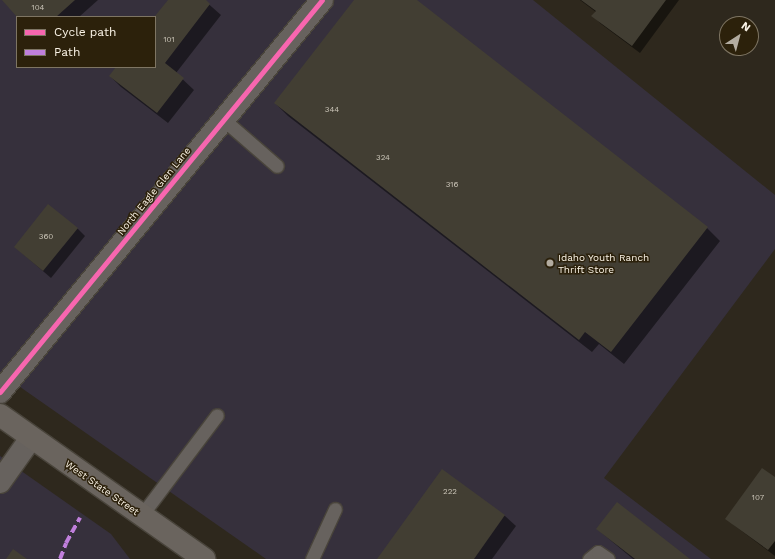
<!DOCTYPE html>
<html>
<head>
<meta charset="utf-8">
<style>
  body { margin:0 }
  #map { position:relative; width:775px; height:559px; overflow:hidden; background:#2e281d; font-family:"Work Sans",sans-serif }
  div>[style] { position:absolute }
  .commercial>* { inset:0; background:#36303c }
  .shadow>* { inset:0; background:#0007 }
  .building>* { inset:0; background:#423e33 }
  .roads { filter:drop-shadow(1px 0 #49443b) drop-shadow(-1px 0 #49443b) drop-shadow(0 1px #49443b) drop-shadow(0 -1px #49443b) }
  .service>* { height:13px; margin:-6.5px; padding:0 6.5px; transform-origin:6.5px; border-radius:6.5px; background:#67625e }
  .minor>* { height:22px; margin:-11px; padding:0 11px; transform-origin:11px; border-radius:11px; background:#67625e }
  .secondary>* { height:22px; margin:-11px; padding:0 11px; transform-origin:11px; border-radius:11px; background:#6a645e }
  .quiet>* { height:4px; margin-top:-2px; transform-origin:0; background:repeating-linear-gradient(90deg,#c07fdc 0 8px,transparent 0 12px) }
  .cycleway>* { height:5px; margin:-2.5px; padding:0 2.5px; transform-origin:2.5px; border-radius:2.5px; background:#f766af }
  .dots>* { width:11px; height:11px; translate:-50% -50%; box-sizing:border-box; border:2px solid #2c210b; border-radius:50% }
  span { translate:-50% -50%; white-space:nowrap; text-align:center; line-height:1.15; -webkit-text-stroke:3px #2c210b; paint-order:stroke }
  .number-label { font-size:8px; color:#ccc6b9 }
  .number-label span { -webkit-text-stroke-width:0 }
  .street-label { font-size:10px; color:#faf3e6 }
  .poi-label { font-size:10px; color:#faf3e6 }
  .left { translate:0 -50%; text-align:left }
  .legend { position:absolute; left:16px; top:16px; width:140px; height:52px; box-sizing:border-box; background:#2c210b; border:1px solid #7e7563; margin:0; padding:5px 7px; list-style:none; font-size:12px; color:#faf3e6 }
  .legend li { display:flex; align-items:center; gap:8px; height:20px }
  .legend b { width:20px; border:1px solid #7e7563 }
  .north { position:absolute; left:719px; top:16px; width:40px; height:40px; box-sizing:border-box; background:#2c210b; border:1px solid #7e7563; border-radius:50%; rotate:36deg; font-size:11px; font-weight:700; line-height:16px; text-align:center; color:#faf3e6 }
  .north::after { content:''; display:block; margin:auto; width:14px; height:18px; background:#b3aca0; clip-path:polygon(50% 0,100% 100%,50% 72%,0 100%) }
</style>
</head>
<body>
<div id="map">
  <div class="commercial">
    <i style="clip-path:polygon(evenodd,0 0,533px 0,775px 195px,775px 249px,604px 478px,711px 559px,266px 559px,23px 389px,0 372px,0 0,17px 17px,155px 17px,155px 67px,17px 67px,17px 17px)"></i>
    <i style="clip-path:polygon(0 456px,111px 534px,130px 559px,0 559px)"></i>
  </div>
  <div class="shadow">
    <i style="clip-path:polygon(4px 0,98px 0,79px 17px,19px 17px)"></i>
    <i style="clip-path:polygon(169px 0,204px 0,221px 15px,176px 73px,194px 90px,168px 123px,121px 87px,110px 76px,118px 67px,155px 67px,155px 18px)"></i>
    <i style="clip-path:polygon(355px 0,415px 0,707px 228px,720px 241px,624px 364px,599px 344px,592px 352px,288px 116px,275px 103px)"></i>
    <i style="clip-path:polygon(580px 0,679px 0,640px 53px,601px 24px,593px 16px,596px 12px)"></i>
    <i style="clip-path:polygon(77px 228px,85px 236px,51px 278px,15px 247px)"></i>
    <i style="clip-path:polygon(442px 471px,505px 516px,516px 526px,492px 559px,378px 559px)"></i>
    <i style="clip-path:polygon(775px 478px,775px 556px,735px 526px,727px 518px)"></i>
    <i style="clip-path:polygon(597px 529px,689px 559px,633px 559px)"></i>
  </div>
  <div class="building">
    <i style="clip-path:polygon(2px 0,75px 0,56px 17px,17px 17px)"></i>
    <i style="clip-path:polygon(168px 0,206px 0,210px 4px,165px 63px,184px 78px,157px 113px,109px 76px,116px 67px,155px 67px,155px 16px)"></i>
    <i style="clip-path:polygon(354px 0,417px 0,708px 227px,611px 352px,585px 332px,579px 340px,274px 103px)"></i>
    <i style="clip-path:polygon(581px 0,666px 0,632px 46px,591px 16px,596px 11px)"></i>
    <i style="clip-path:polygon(48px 204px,78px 228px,43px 271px,14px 247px)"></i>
    <i style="clip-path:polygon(762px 468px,775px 477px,775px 541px,768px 550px,725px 519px)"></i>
    <i style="clip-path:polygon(442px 469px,505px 515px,474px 559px,377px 559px)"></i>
    <i style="clip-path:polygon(617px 502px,690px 559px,635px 559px,596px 529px)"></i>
    <i style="clip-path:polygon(13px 549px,27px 559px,6px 559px)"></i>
  </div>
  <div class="roads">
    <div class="service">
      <i style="left:224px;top:120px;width:70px;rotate:41deg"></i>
      <i style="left:141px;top:516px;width:126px;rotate:-53deg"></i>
      <i style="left:312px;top:559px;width:55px;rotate:-65.3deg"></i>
      <i style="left:589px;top:559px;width:11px;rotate:-38deg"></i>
      <i style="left:598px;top:552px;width:12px;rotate:35deg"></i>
    </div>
    <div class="minor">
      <i style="left:0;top:392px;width:507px;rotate:-50.6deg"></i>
      <i style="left:0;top:482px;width:54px;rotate:-54.8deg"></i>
    </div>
    <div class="secondary">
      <i style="left:0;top:415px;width:250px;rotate:35.2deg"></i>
    </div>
  </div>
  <div class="quiet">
    <i style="left:60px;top:559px;width:17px;rotate:-69deg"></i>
    <i style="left:66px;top:543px;width:29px;rotate:-61deg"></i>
  </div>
  <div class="cycleway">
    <i style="left:0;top:392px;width:507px;rotate:-50.6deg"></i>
  </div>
  <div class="dots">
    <i style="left:550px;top:263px;background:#b3aca0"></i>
  </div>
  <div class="number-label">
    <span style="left:38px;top:8px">104</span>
    <span style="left:169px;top:40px">101</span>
    <span style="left:332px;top:110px">344</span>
    <span style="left:383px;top:158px">324</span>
    <span style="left:452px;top:185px">316</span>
    <span style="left:46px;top:237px">360</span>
    <span style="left:450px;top:492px">222</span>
    <span style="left:758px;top:498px">107</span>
  </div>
  <div class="street-label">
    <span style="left:154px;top:191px;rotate:-51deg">North Eagle Glen Lane</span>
    <span style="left:102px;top:488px;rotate:35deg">West State Street</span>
  </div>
  <div class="poi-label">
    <span class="left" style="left:558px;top:263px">Idaho Youth Ranch<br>Thrift Store</span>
  </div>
  <ul class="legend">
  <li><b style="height:5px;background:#f766af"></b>Cycle path</li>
  <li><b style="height:5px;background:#c07fdc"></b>Path</li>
  </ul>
  <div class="north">N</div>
</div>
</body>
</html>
